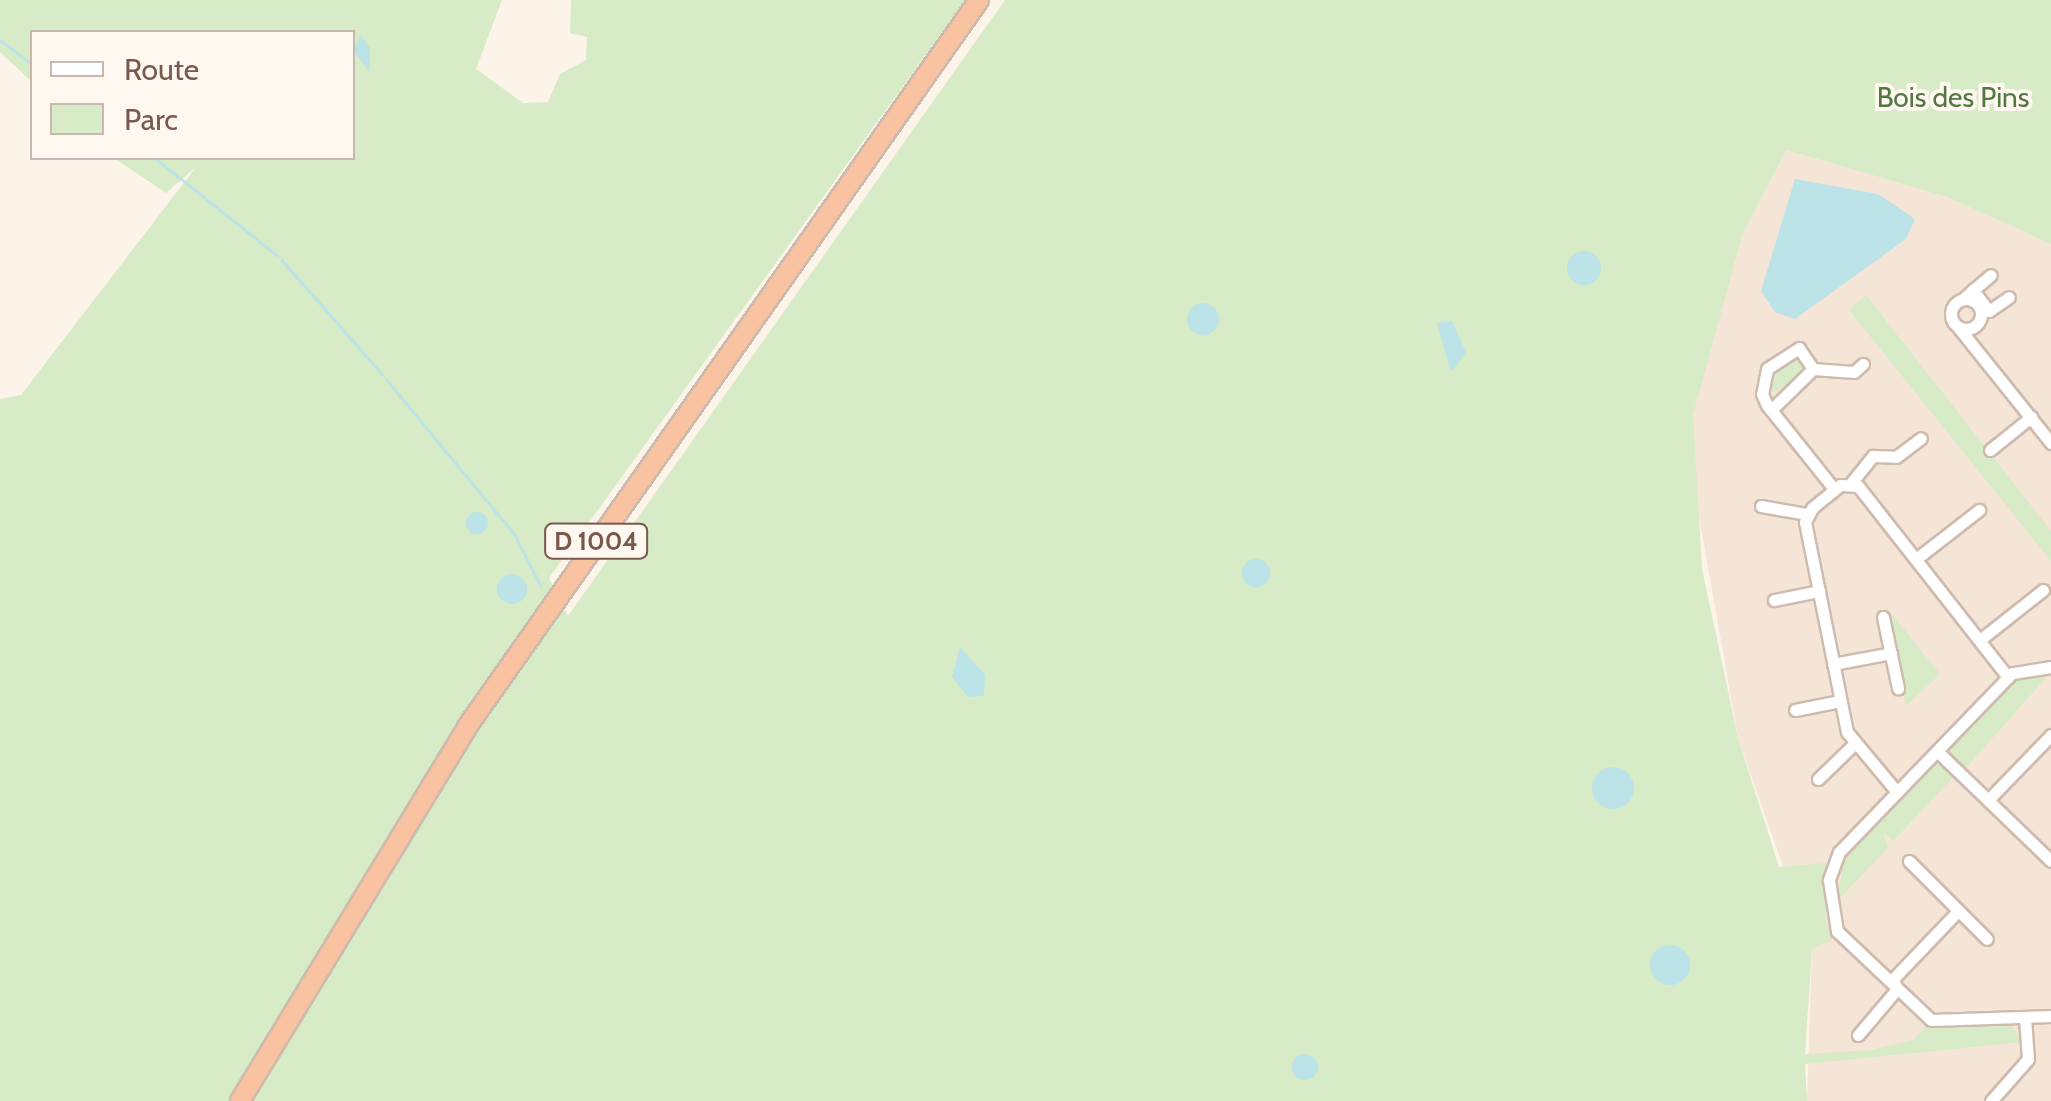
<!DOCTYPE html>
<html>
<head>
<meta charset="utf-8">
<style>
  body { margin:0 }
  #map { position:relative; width:2051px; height:1101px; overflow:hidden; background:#fdf4e9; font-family:Cabin,sans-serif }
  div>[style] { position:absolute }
  .residential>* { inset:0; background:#f4e5d7 }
  .green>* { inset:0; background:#d7ebc6 }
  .water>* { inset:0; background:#bce3e7 }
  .round { border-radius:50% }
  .stream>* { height:2.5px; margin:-1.25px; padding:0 1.25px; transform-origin:1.25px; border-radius:1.25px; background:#bce3e7 }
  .roads { filter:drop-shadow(2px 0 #cfbbae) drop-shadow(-2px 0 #cfbbae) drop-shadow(0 2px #cfbbae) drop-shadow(0 -2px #cfbbae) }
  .minor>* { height:11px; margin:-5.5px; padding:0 5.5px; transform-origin:5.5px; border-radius:5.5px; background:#fff }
  .minor>.ring { margin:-5.5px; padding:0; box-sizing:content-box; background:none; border:11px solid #fff; border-radius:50% }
  .trunk>* { height:18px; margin:-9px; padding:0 9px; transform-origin:9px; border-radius:9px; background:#f9c2a1 }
  span { translate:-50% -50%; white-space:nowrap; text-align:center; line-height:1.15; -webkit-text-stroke:8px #fff8f0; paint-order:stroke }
  .shield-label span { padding:2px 8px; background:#fff8f0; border:2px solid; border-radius:8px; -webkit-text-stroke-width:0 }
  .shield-label { font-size:25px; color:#78594c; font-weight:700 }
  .park-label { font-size:28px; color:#547841 }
  .legend { position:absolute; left:30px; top:30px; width:325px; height:130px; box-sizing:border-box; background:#fff8f0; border:2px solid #c9b8ae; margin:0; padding:12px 18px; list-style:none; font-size:30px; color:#78594c }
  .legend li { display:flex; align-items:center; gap:20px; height:50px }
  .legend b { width:50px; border:2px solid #c9b8ae }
</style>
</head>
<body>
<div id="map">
  <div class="residential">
    <i style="clip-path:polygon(1786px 150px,1947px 197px,2051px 244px,2051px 1101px,1807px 1101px,1812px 949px,1738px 738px,1693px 482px,1693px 415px,1714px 328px,1742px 236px)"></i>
  </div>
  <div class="green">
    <i style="clip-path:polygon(0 0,502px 0,476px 69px,523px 103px,548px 102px,560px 74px,586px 60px,587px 37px,570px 33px,571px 0,965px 0,549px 578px,568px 616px,1005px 0,2051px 0,2051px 244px,1947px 197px,1786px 150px,1742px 236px,1693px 415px,1702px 569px,1738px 738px,1779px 867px,1827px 863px,1825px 920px,1835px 938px,1812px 949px,1805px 1054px,1871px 1050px,1913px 1040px,1927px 1025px,2010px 1022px,2022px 1042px,1805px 1064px,1807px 1101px,0 1101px,0 399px,21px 395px,196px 167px,166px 193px,114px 158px,352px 158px,352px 32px,32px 32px,32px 82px,0 52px)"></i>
    <i style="clip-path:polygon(1866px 295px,2051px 531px,2051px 561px,1849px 310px)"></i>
    <i style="clip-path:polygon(1799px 353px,1808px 370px,1773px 393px,1766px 377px)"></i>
    <i style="clip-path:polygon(1886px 607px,1940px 674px,1906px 706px)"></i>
    <i style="clip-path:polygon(2051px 672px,1964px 770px,1947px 753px,2014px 678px)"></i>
    <i style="clip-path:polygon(1934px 762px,1955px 775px,1893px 841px,1883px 832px,1888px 848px,1836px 902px,1845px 854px)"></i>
  </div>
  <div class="water">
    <i style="clip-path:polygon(361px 35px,370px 48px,370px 72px,353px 51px)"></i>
    <i style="clip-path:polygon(1795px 179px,1878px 194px,1915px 219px,1906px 239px,1795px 319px,1775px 312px,1761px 291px)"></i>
    <i class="round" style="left:1567px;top:251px;width:34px;height:34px"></i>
    <i class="round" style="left:1187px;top:303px;width:32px;height:32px"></i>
    <i style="clip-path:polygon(1452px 321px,1466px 353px,1451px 372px,1437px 323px)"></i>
    <i class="round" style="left:466px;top:512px;width:22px;height:22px"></i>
    <i class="round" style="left:1242px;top:559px;width:28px;height:28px"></i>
    <i class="round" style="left:497px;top:574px;width:30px;height:30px"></i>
    <i style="clip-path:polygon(960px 647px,985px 675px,984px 696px,968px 697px,952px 677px)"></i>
    <i class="round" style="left:1592px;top:767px;width:42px;height:42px"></i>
    <i class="round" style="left:1650px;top:945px;width:40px;height:40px"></i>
    <i class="round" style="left:1292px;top:1054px;width:26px;height:26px"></i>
  </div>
  <div class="stream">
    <i style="left:0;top:40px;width:40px;rotate:37deg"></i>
    <i style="left:155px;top:158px;width:156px;rotate:38.5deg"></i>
    <i style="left:282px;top:260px;width:152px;rotate:48.7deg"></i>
    <i style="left:387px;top:380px;width:201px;rotate:50.4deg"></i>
    <i style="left:515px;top:535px;width:57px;rotate:63deg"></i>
  </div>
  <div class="roads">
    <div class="minor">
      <i style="left:1973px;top:290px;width:23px;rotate:-40deg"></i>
      <i style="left:1964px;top:298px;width:12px;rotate:-42deg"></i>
      <i style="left:1973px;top:290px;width:26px;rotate:53deg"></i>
      <i style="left:1989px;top:311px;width:24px;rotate:-35deg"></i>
      <i class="ring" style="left:1951px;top:299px;width:19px;height:19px"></i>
      <i style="left:1958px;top:327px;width:149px;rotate:51.3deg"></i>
      <i style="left:1813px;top:369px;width:41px;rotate:4.2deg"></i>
      <i style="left:1854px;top:372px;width:12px;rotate:-42deg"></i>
      <i style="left:1771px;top:410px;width:59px;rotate:-44.3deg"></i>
      <i style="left:1813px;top:369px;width:25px;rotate:-124deg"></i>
      <i style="left:1799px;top:348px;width:38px;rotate:147deg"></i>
      <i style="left:1767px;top:369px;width:25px;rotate:101deg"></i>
      <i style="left:1762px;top:394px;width:12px;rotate:66deg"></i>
      <i style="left:1767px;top:405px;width:107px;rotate:51.4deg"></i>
      <i style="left:1990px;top:450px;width:53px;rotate:-38.8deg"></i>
      <i style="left:1851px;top:483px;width:35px;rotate:-51deg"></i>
      <i style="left:1873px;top:456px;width:23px;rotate:2deg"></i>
      <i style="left:1896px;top:457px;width:31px;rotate:-37deg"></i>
      <i style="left:1761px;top:506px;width:47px;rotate:9.9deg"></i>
      <i style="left:1916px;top:559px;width:80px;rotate:-37.9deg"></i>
      <i style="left:1774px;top:600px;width:46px;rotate:-11.3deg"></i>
      <i style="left:1883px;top:617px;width:73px;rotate:78.1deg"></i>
      <i style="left:1981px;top:639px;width:79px;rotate:-38.3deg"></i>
      <i style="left:1833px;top:664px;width:59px;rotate:-10.7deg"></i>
      <i style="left:2051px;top:667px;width:39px;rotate:171deg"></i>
      <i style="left:2012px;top:673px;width:249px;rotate:134deg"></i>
      <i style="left:1839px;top:852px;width:30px;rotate:110deg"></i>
      <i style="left:1829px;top:880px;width:52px;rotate:81.1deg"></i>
      <i style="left:1837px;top:931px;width:129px;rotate:43.4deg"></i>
      <i style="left:1931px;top:1020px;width:120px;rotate:-1.9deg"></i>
      <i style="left:1795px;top:710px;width:46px;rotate:-11.3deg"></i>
      <i style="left:1937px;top:751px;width:158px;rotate:44deg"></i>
      <i style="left:1818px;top:779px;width:47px;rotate:-44.1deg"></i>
      <i style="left:1897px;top:792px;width:78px;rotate:-129.8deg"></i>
      <i style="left:1847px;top:732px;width:214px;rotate:-101.3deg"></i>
      <i style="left:1805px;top:522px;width:16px;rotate:-63deg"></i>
      <i style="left:1812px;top:508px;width:36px;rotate:-39deg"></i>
      <i style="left:1840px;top:485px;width:18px;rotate:3deg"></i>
      <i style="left:1858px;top:486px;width:243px;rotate:51.9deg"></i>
      <i style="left:1988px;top:800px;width:91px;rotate:-45.9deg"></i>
      <i style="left:1909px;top:861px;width:110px;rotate:45deg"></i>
      <i style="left:1858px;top:1035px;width:60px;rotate:-49.7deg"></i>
      <i style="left:1897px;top:989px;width:11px;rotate:-112deg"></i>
      <i style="left:1893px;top:979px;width:94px;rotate:-46.3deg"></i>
      <i style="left:1991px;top:1101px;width:56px;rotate:-48.6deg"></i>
      <i style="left:2028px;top:1059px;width:41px;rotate:-94.2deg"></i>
    </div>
    <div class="trunk">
      <i style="left:240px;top:1101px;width:437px;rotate:-58.7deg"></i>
      <i style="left:467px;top:727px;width:889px;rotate:-54.84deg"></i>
    </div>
  </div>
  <div class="shield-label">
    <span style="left:596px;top:541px">D 1004</span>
  </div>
  <div class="park-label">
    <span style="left:1953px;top:97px">Bois des Pins</span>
  </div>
  <ul class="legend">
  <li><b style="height:12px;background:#fff"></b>Route</li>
  <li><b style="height:28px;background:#d7ebc6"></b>Parc</li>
  </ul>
</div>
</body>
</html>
